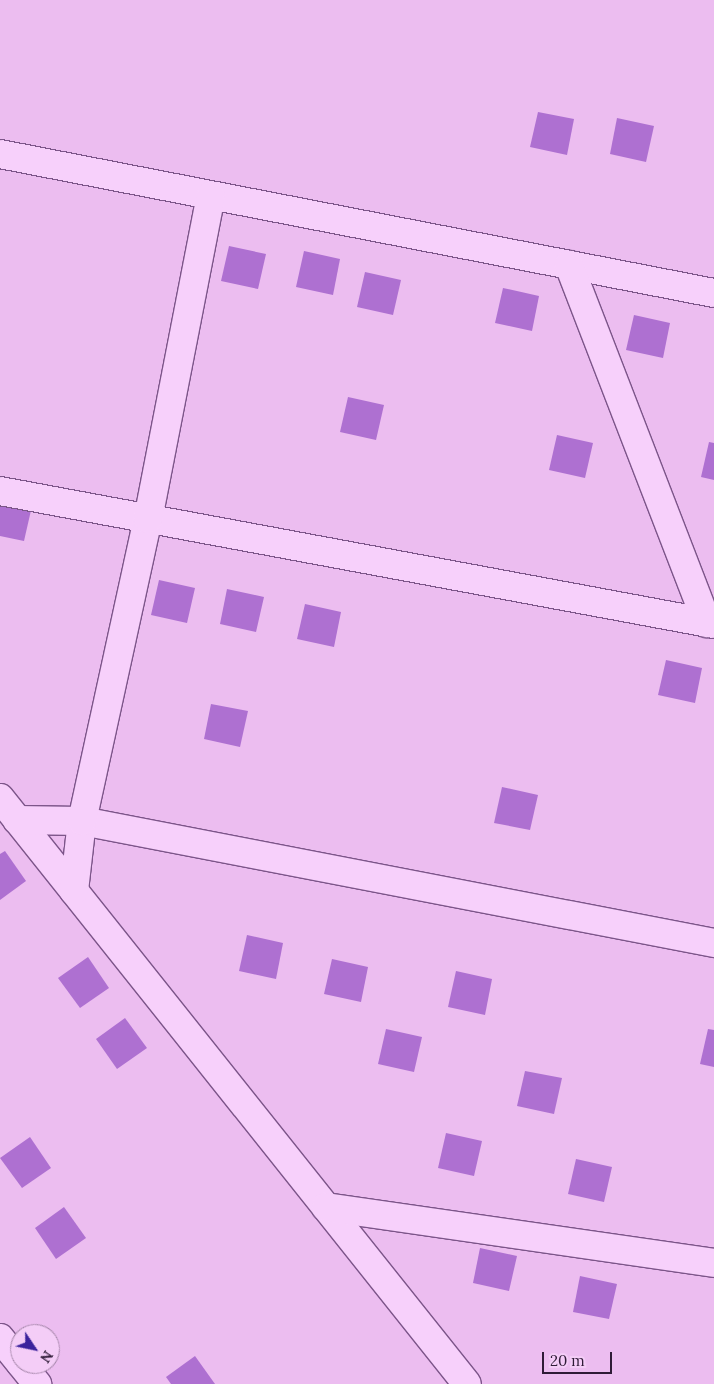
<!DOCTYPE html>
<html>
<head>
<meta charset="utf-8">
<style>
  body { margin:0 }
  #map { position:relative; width:714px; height:1384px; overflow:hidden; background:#ecbdf0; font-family:Lora,serif }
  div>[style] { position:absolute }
  .building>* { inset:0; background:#ae70d1 }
  .roads { filter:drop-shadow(1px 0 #7c5589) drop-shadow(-1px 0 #7c5589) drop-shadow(0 1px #7c5589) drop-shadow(0 -1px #7c5589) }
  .minor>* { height:28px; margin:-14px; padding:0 14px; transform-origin:14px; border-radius:14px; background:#f7d0fb }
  span { translate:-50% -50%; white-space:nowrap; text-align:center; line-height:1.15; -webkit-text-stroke:4px #f4cdf7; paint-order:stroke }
  .north { position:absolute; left:10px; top:1324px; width:50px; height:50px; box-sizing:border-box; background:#f4cdf7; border:1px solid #a586aa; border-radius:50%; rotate:124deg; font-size:14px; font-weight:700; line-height:20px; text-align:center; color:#2f1b37 }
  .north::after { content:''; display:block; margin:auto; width:18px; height:22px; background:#3b229c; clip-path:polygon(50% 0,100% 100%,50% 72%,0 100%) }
  .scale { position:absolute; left:542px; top:1352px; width:70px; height:22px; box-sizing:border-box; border:2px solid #2f1b37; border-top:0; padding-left:6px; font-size:15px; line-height:18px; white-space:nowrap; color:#2f1b37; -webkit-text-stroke:4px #f4cdf7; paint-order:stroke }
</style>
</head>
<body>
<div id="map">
  <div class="building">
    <i style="clip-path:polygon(538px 112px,574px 119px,567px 155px,530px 147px)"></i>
    <i style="clip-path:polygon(617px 118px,654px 126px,646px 162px,610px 154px)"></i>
    <i style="clip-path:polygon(229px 246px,266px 254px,258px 289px,221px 281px)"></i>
    <i style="clip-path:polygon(304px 251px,340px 259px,333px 295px,296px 287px)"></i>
    <i style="clip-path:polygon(365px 272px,401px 280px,393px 315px,357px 307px)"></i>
    <i style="clip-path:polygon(503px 288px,539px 296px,532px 331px,495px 323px)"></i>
    <i style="clip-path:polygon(634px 315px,670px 323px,663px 358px,626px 350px)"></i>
    <i style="clip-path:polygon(348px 397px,384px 405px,376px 440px,340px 432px)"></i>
    <i style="clip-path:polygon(557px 435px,593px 443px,585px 478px,549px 470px)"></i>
    <i style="clip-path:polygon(709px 442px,714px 443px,714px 480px,701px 477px)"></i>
    <i style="clip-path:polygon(0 499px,32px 506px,24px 541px,0 536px)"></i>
    <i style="clip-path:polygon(159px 580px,195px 588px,187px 623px,151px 615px)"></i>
    <i style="clip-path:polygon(227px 589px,264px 597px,256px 632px,220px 624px)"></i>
    <i style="clip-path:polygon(305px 604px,341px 612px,334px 647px,297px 639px)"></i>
    <i style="clip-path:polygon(666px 660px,702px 668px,695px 703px,658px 695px)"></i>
    <i style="clip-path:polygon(211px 704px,248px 711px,240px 747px,204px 739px)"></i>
    <i style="clip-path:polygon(502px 787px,538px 795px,530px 830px,494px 823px)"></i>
    <i style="clip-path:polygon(5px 851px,26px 881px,0 900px,0 854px)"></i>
    <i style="clip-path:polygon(247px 935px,283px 943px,276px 979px,239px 971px)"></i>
    <i style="clip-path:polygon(88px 957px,109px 988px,80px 1008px,58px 978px)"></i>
    <i style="clip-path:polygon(332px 959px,368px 967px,361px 1002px,324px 994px)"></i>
    <i style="clip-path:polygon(456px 971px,492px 979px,485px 1015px,448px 1007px)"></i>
    <i style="clip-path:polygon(125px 1018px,147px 1048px,117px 1069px,96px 1039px)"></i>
    <i style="clip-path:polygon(386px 1029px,422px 1037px,414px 1072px,378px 1064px)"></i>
    <i style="clip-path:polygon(708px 1029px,714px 1030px,714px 1067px,700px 1064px)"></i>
    <i style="clip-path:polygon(525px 1071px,562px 1078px,554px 1114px,517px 1106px)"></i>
    <i style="clip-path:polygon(446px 1133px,482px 1141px,474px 1176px,438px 1168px)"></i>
    <i style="clip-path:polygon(30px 1137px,51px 1168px,22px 1188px,0 1158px)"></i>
    <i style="clip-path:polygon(576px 1159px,612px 1167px,604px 1202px,568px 1194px)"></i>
    <i style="clip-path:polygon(64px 1207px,86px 1238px,56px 1259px,35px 1228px)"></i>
    <i style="clip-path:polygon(480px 1248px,517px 1256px,509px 1291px,473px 1283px)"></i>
    <i style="clip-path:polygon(580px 1276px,617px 1284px,609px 1319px,573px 1312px)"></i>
    <i style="clip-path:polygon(195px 1356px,215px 1384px,171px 1384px,166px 1377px)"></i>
  </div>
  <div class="roads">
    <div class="minor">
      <i style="left:0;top:154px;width:727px;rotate:11.02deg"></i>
      <i style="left:569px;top:265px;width:384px;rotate:68.9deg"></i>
      <i style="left:0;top:491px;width:726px;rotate:10.55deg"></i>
      <i style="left:0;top:798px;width:749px;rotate:51.45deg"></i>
      <i style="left:17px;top:820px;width:65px;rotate:0.9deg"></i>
      <i style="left:82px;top:821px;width:644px;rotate:10.93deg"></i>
      <i style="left:74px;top:891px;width:70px;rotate:-83.5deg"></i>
      <i style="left:82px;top:821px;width:309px;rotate:-77.7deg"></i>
      <i style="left:148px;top:519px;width:329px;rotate:-79deg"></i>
      <i style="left:326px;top:1207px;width:392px;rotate:8.2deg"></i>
      <i style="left:0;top:1338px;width:32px;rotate:51deg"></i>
      <i style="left:21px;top:1364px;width:26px;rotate:51deg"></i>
    </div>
  </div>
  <div class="north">N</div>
  <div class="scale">20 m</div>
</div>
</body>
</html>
